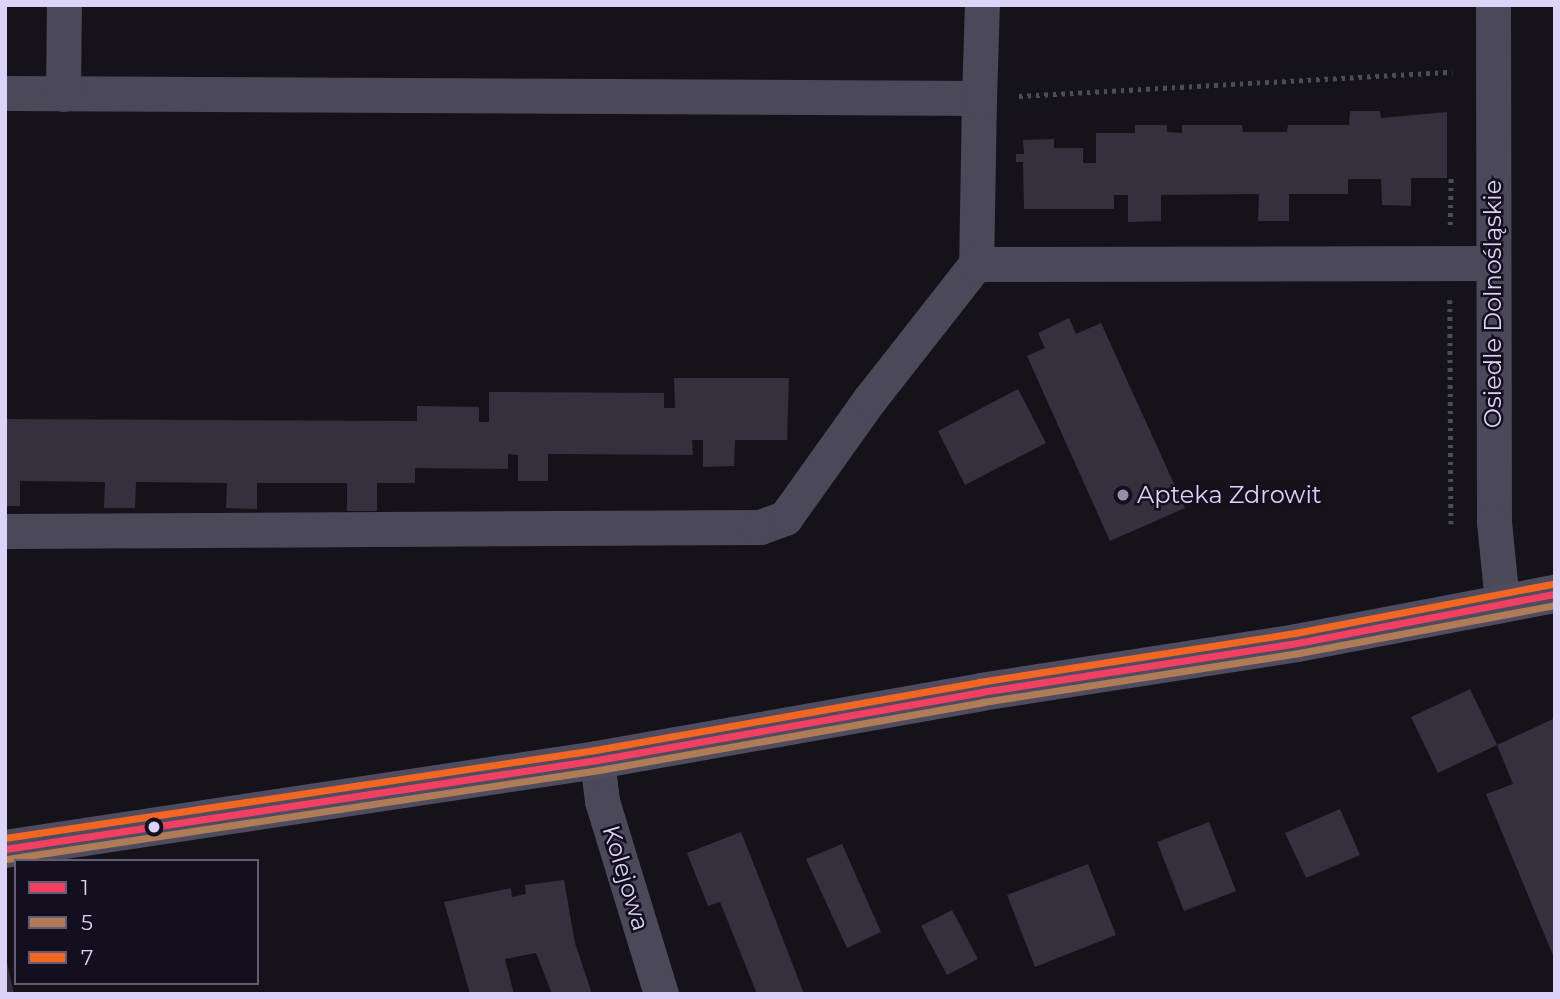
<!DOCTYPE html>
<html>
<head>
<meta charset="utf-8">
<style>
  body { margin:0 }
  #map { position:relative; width:1560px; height:999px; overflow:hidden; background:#15121a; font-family:Montserrat,sans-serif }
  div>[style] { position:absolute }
  .building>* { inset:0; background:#35303d }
  .path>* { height:4.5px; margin-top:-2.25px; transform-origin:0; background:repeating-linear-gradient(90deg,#474e5a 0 3.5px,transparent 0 8.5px) }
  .street>* { height:35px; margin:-17.5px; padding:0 17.5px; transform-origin:17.5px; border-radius:17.5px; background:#4b485a }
  .secondary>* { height:38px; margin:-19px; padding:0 19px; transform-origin:19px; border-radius:19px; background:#504c60 }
  .bus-1>* { height:7px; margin:-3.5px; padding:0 3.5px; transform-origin:3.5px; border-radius:3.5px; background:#f24062 }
  .bus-2>* { height:7px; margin:-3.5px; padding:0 3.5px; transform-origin:3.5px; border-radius:3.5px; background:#b07c57 }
  .bus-3>* { height:7px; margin:-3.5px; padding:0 3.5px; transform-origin:3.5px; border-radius:3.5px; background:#f26522 }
  .dots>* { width:19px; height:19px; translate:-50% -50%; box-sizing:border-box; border:4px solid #140f1e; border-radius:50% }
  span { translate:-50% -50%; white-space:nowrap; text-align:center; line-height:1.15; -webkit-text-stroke:5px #140f1e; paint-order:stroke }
  .street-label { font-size:24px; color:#dcd3f9 }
  .poi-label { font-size:24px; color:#dcd3f9 }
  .left { translate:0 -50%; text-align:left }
  .frame { position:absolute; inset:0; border:7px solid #dcd3f9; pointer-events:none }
  .legend { position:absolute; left:14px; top:859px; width:245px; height:126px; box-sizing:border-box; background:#140f1e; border:2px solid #645d76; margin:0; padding:9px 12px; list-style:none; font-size:21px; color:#dcd3f9 }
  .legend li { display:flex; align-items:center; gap:14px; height:35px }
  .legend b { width:35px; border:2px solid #645d76 }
</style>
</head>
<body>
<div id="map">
  <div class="building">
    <i style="clip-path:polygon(1350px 111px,1380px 111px,1381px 118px,1447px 112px,1447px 178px,1411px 178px,1411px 206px,1382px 205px,1381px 179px,1348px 179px,1348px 194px,1289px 194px,1289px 221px,1258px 221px,1259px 194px,1161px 195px,1161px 221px,1128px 222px,1128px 195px,1114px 195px,1114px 209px,1024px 209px,1023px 162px,1016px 162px,1016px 154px,1024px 154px,1023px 140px,1054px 139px,1054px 148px,1083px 148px,1083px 163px,1096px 163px,1096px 133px,1135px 133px,1135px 125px,1167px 125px,1167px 132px,1182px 133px,1182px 125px,1242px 125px,1243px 132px,1287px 132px,1288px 125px,1349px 125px)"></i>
    <i style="clip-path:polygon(1069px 318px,1076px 334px,1101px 323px,1185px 508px,1110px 541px,1027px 356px,1045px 348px,1038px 333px)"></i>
    <i style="clip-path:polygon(674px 378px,789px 378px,787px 440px,735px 440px,734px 466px,703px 467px,703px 440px,692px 440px,693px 455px,548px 454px,548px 481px,518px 481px,518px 455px,508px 454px,508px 469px,415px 468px,415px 483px,377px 483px,377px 511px,347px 511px,347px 483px,257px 483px,257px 509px,226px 508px,227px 483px,136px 482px,135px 508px,104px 508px,105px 482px,20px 481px,20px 506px,5px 506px,5px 419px,417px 421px,417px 406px,479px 407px,479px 422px,489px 422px,489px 392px,664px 393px,664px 408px,675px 408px)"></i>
    <i style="clip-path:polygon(1018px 389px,1046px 443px,965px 485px,938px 431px)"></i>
    <i style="clip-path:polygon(1470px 689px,1497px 745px,1438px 773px,1411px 717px)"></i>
    <i style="clip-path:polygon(1555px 718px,1555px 960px,1486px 794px,1513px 784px,1497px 745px)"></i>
    <i style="clip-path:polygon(1340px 809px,1360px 855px,1306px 878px,1285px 833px)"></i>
    <i style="clip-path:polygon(1209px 822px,1236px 891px,1184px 911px,1157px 842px)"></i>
    <i style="clip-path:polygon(741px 832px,762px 885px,804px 994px,757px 994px,720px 902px,708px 906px,687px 853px)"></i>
    <i style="clip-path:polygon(842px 844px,881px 932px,847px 948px,806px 859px)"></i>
    <i style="clip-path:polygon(1088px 864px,1116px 935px,1035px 967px,1007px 895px)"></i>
    <i style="clip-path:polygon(564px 880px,575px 943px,592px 994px,552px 994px,536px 953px,505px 959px,514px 994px,470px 994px,444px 902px,511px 888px,512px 897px,526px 894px,525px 885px)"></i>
    <i style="clip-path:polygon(952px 910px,978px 959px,947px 975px,921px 926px)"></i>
    <i style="clip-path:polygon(5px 958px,6px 958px,14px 994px,5px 994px)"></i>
  </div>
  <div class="path">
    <i style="left:1019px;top:96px;width:434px;rotate:-3.2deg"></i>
    <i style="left:1450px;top:225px;width:51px;rotate:-88.9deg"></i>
    <i style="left:1450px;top:300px;width:224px;rotate:89.7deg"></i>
  </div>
  <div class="street">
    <i style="left:1493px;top:5px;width:517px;rotate:89.89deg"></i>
    <i style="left:1494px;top:522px;width:80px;rotate:84.3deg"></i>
    <i style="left:5px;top:93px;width:974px;rotate:0.29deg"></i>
    <i style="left:979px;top:98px;width:166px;rotate:91deg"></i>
    <i style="left:63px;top:94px;width:89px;rotate:-89.4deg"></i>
    <i style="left:979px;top:98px;width:93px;rotate:-88.2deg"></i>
    <i style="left:5px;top:531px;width:755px;rotate:-0.3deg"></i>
    <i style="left:760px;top:527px;width:27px;rotate:-20deg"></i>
    <i style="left:785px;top:518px;width:146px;rotate:-54.5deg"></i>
    <i style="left:870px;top:399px;width:172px;rotate:-51.9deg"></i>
    <i style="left:976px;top:264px;width:516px;rotate:-0.11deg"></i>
    <i style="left:597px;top:760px;width:41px;rotate:83deg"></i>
    <i style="left:602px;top:801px;width:202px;rotate:73deg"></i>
  </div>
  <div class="secondary">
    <i style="left:5px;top:849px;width:599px;rotate:-8.55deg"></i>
    <i style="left:597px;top:760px;width:390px;rotate:-10deg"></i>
    <i style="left:981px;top:692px;width:320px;rotate:-8.8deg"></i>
    <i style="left:1297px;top:643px;width:263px;rotate:-10.8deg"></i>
  </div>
  <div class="bus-1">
    <i style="left:5px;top:849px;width:599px;rotate:-8.55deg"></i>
    <i style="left:597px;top:760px;width:390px;rotate:-10deg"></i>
    <i style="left:981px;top:692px;width:320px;rotate:-8.8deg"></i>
    <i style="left:1297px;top:643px;width:263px;rotate:-10.8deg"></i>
  </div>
  <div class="bus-2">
    <i style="left:7px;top:859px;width:599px;rotate:-8.55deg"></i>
    <i style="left:599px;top:770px;width:390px;rotate:-10deg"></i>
    <i style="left:983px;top:702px;width:320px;rotate:-8.8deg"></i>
    <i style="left:1299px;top:653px;width:260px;rotate:-10.6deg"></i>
  </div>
  <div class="bus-3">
    <i style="left:5px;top:838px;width:597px;rotate:-8.48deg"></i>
    <i style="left:595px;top:750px;width:390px;rotate:-10deg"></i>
    <i style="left:979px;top:682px;width:320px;rotate:-8.8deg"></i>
    <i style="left:1295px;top:633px;width:263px;rotate:-10.8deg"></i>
  </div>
  <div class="dots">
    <i style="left:1123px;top:495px;background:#968fab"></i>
    <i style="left:154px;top:827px;background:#dcd3f9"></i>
  </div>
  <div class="street-label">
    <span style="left:1493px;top:304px;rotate:-90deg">Osiedle Dolnośląskie</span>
    <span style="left:626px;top:878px;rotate:73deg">Kolejowa</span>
  </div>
  <div class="poi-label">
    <span class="left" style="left:1137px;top:495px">Apteka Zdrowit</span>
  </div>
  <div class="frame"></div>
  <ul class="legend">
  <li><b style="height:9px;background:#f24062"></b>1</li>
  <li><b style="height:9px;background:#b07c57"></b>5</li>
  <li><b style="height:9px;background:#f26522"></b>7</li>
  </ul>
</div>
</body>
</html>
